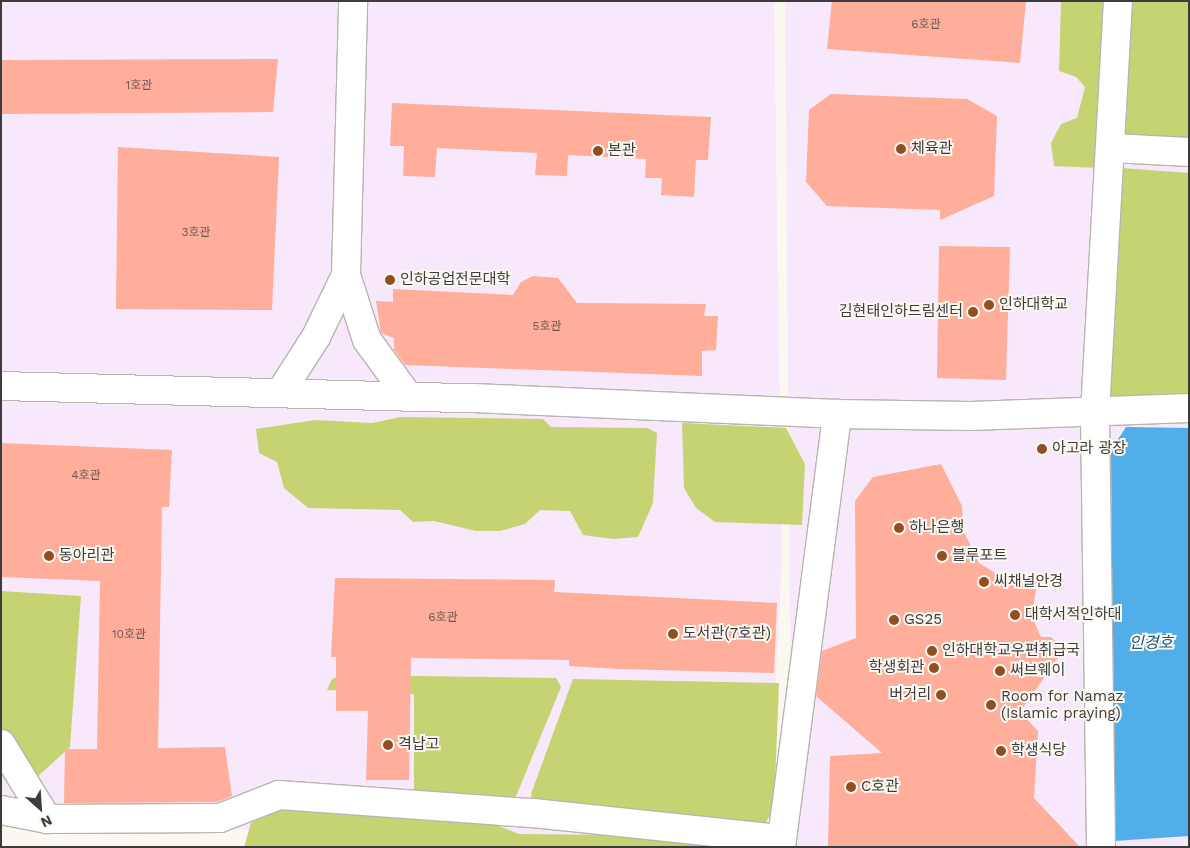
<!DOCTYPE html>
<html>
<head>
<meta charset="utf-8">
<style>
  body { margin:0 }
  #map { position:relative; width:1190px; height:848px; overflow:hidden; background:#fbf8f1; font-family:"Work Sans","Noto Sans KR",sans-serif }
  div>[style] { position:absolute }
  .education>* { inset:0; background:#f8e8fb }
  .green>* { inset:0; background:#c6d372 }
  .water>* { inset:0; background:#51aee9 }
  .building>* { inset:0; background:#feae9a }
  .roads { filter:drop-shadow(1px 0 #b8b5ae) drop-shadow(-1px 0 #b8b5ae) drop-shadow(0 1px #b8b5ae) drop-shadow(0 -1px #b8b5ae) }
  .minor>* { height:28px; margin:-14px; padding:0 14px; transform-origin:14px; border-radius:14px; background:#fff }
  .dots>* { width:14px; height:14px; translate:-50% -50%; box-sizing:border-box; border:2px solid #fbf8f1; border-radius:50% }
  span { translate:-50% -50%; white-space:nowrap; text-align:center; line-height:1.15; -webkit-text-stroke:4px #fbf8f1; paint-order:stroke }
  .number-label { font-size:12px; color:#6d5852 }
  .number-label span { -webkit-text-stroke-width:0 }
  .poi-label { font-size:15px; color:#3d3c3a }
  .left { translate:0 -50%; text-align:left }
  .right { translate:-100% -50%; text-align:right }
  .water-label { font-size:16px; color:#155a82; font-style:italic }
  .frame { position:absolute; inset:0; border:2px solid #3d3c3a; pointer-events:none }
  .north { position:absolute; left:15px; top:783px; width:50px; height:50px; -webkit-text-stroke:4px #fbf8f1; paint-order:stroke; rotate:154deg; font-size:14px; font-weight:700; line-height:20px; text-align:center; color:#3d3c3a }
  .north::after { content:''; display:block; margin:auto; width:18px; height:22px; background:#3d3c3a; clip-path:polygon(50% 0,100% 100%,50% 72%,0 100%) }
</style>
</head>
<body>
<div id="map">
  <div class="education">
    <i style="clip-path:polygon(1px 1px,774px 1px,782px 558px,767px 847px,61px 823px,1px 815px)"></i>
    <i style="clip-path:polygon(785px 1px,1189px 1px,1189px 847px,792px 847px)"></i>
  </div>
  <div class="green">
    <i style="clip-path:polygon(1061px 1px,1107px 1px,1099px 168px,1054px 166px,1051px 143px,1061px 124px,1077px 118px,1085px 87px,1076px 77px,1059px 71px)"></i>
    <i style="clip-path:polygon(1128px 1px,1189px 1px,1189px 140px,1122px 138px)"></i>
    <i style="clip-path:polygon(1122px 168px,1189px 173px,1189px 398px,1109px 398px)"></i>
    <i style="clip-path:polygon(401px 417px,543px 419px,551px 427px,647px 428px,657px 433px,653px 503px,638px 537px,613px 539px,583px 535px,570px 511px,540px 510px,525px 524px,500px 531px,476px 531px,434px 521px,413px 522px,400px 510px,308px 508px,284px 488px,277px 462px,259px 453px,256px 429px,315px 420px,372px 423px)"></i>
    <i style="clip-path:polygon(682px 423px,786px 428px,805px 464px,802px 525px,715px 522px,696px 508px,684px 488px)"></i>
    <i style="clip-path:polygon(1px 591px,81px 596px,70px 747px,34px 780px,1px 728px)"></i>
    <i style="clip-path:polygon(342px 675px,556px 678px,561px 687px,512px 806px,494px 824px,519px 834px,621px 835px,535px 807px,531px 794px,573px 679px,779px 683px,774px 809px,751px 847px,244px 847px,251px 823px,284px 804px,414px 806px,414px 694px,327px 690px,332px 679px)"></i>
  </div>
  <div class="water">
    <i style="clip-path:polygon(1126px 427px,1189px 428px,1189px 836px,1114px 841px,1111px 450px)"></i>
  </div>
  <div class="building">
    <i style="clip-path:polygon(832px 1px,1026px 1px,1020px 63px,827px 49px)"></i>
    <i style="clip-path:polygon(278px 59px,273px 112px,1px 114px,1px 60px)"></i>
    <i style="clip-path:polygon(831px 94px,967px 99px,997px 116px,994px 196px,940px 220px,940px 210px,827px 206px,806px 182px,809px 110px)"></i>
    <i style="clip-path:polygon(392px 103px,711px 117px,708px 160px,696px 160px,694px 197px,661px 195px,662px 178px,645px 178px,646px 159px,568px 155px,567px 176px,535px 175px,537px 153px,437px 148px,435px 177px,403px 176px,404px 146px,390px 146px)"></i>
    <i style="clip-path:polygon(118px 147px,279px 157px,272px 310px,116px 309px)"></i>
    <i style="clip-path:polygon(939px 246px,1010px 247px,1006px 380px,937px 378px)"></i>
    <i style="clip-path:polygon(533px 276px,558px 278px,577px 303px,706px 304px,704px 316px,718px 316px,716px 350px,702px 351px,702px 376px,405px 365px,394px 350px,394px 338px,381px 333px,376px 301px,393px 302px,393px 289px,513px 295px,521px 282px)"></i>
    <i style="clip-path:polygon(1px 443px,172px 450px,169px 507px,162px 507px,158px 748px,225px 747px,232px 796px,217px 802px,64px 803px,65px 749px,97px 749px,100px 581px,1px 577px)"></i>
    <i style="clip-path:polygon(941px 464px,962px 506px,963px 530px,979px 563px,1005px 579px,1037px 582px,1032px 617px,1041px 637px,1051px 637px,1058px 644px,1060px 655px,1020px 712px,1038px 731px,1034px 798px,1080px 847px,828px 847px,830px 756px,882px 753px,816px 696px,822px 651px,856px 638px,855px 501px,873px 477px)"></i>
    <i style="clip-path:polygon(335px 578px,555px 580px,554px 592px,777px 603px,774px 673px,618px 669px,569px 666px,569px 660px,411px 658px,409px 780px,366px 780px,368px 711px,336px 711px,336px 657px,331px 657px)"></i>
  </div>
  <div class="roads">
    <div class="minor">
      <i style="left:1112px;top:148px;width:77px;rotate:3deg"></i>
      <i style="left:346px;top:275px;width:68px;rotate:72.1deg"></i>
      <i style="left:367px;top:340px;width:69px;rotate:53.8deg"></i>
      <i style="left:1px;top:386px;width:472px;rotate:1.5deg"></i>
      <i style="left:473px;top:398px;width:364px;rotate:2.5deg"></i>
      <i style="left:837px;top:414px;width:134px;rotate:0.9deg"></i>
      <i style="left:971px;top:416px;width:218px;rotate:-2.1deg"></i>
      <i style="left:280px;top:393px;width:67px;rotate:-57.3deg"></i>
      <i style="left:316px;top:337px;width:69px;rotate:-64.2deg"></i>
      <i style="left:346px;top:275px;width:274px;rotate:-88.5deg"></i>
      <i style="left:1px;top:744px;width:88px;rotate:58.5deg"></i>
      <i style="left:47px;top:819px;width:173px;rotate:-0.3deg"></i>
      <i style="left:220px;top:818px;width:63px;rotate:-21.3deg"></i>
      <i style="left:279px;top:795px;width:255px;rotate:4.1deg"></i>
      <i style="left:533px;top:813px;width:250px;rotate:6deg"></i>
      <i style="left:1px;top:810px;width:47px;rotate:11.1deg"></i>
      <i style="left:781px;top:847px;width:437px;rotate:-82.6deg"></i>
      <i style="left:1101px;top:847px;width:435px;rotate:-90.8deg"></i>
      <i style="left:1095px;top:412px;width:412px;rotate:-86.8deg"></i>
    </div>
  </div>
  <div class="dots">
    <i style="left:901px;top:149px;background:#924e22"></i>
    <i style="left:598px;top:151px;background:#924e22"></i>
    <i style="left:390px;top:280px;background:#924e22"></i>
    <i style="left:989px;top:305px;background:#924e22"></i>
    <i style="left:973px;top:312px;background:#924e22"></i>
    <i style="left:1042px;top:449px;background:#924e22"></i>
    <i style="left:899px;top:528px;background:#924e22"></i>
    <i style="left:49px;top:556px;background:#924e22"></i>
    <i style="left:942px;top:556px;background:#924e22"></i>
    <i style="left:984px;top:582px;background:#924e22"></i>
    <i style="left:1015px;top:615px;background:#924e22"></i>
    <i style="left:894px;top:620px;background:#924e22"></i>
    <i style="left:673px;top:634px;background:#924e22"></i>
    <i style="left:932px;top:651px;background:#924e22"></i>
    <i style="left:934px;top:668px;background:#924e22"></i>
    <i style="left:1000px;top:671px;background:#924e22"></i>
    <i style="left:941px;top:695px;background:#924e22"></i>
    <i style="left:991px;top:705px;background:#924e22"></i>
    <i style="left:388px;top:745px;background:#924e22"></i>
    <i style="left:1001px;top:751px;background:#924e22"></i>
    <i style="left:851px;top:787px;background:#924e22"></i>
  </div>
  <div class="number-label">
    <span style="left:926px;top:25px">6호관</span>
    <span style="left:139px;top:86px">1호관</span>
    <span style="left:196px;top:233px">3호관</span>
    <span style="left:547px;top:327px">5호관</span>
    <span style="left:86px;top:476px">4호관</span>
    <span style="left:443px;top:618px">6호관</span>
    <span style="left:129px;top:635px">10호관</span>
  </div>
  <div class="poi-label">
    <span class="left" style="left:911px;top:149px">체육관</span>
    <span class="left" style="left:608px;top:151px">본관</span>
    <span class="left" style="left:400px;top:280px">인하공업전문대학</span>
    <span class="left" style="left:999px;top:305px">인하대학교</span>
    <span class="right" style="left:963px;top:312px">김현태인하드림센터</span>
    <span class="left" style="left:1052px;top:449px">아고라 광장</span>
    <span class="left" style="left:909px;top:528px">하나은행</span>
    <span class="left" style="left:59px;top:556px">동아리관</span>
    <span class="left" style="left:952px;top:556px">블루포트</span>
    <span class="left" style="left:994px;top:582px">씨채널안경</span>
    <span class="left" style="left:1025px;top:615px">대학서적인하대</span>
    <span class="left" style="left:904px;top:620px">GS25</span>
    <span class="left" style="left:683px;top:634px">도서관(7호관)</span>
    <span class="left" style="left:942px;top:651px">인하대학교우편취급국</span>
    <span class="right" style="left:924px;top:668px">학생회관</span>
    <span class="left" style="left:1010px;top:671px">써브웨이</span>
    <span class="right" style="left:931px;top:695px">버거리</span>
    <span class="left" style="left:1001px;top:705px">Room for Namaz<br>(Islamic praying)</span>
    <span class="left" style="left:398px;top:745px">격납고</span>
    <span class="left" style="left:1011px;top:751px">학생식당</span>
    <span class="left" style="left:861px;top:787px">C호관</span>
  </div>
  <div class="water-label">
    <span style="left:1151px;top:643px">인경호</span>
  </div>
  <div class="frame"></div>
  <div class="north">N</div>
</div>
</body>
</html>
